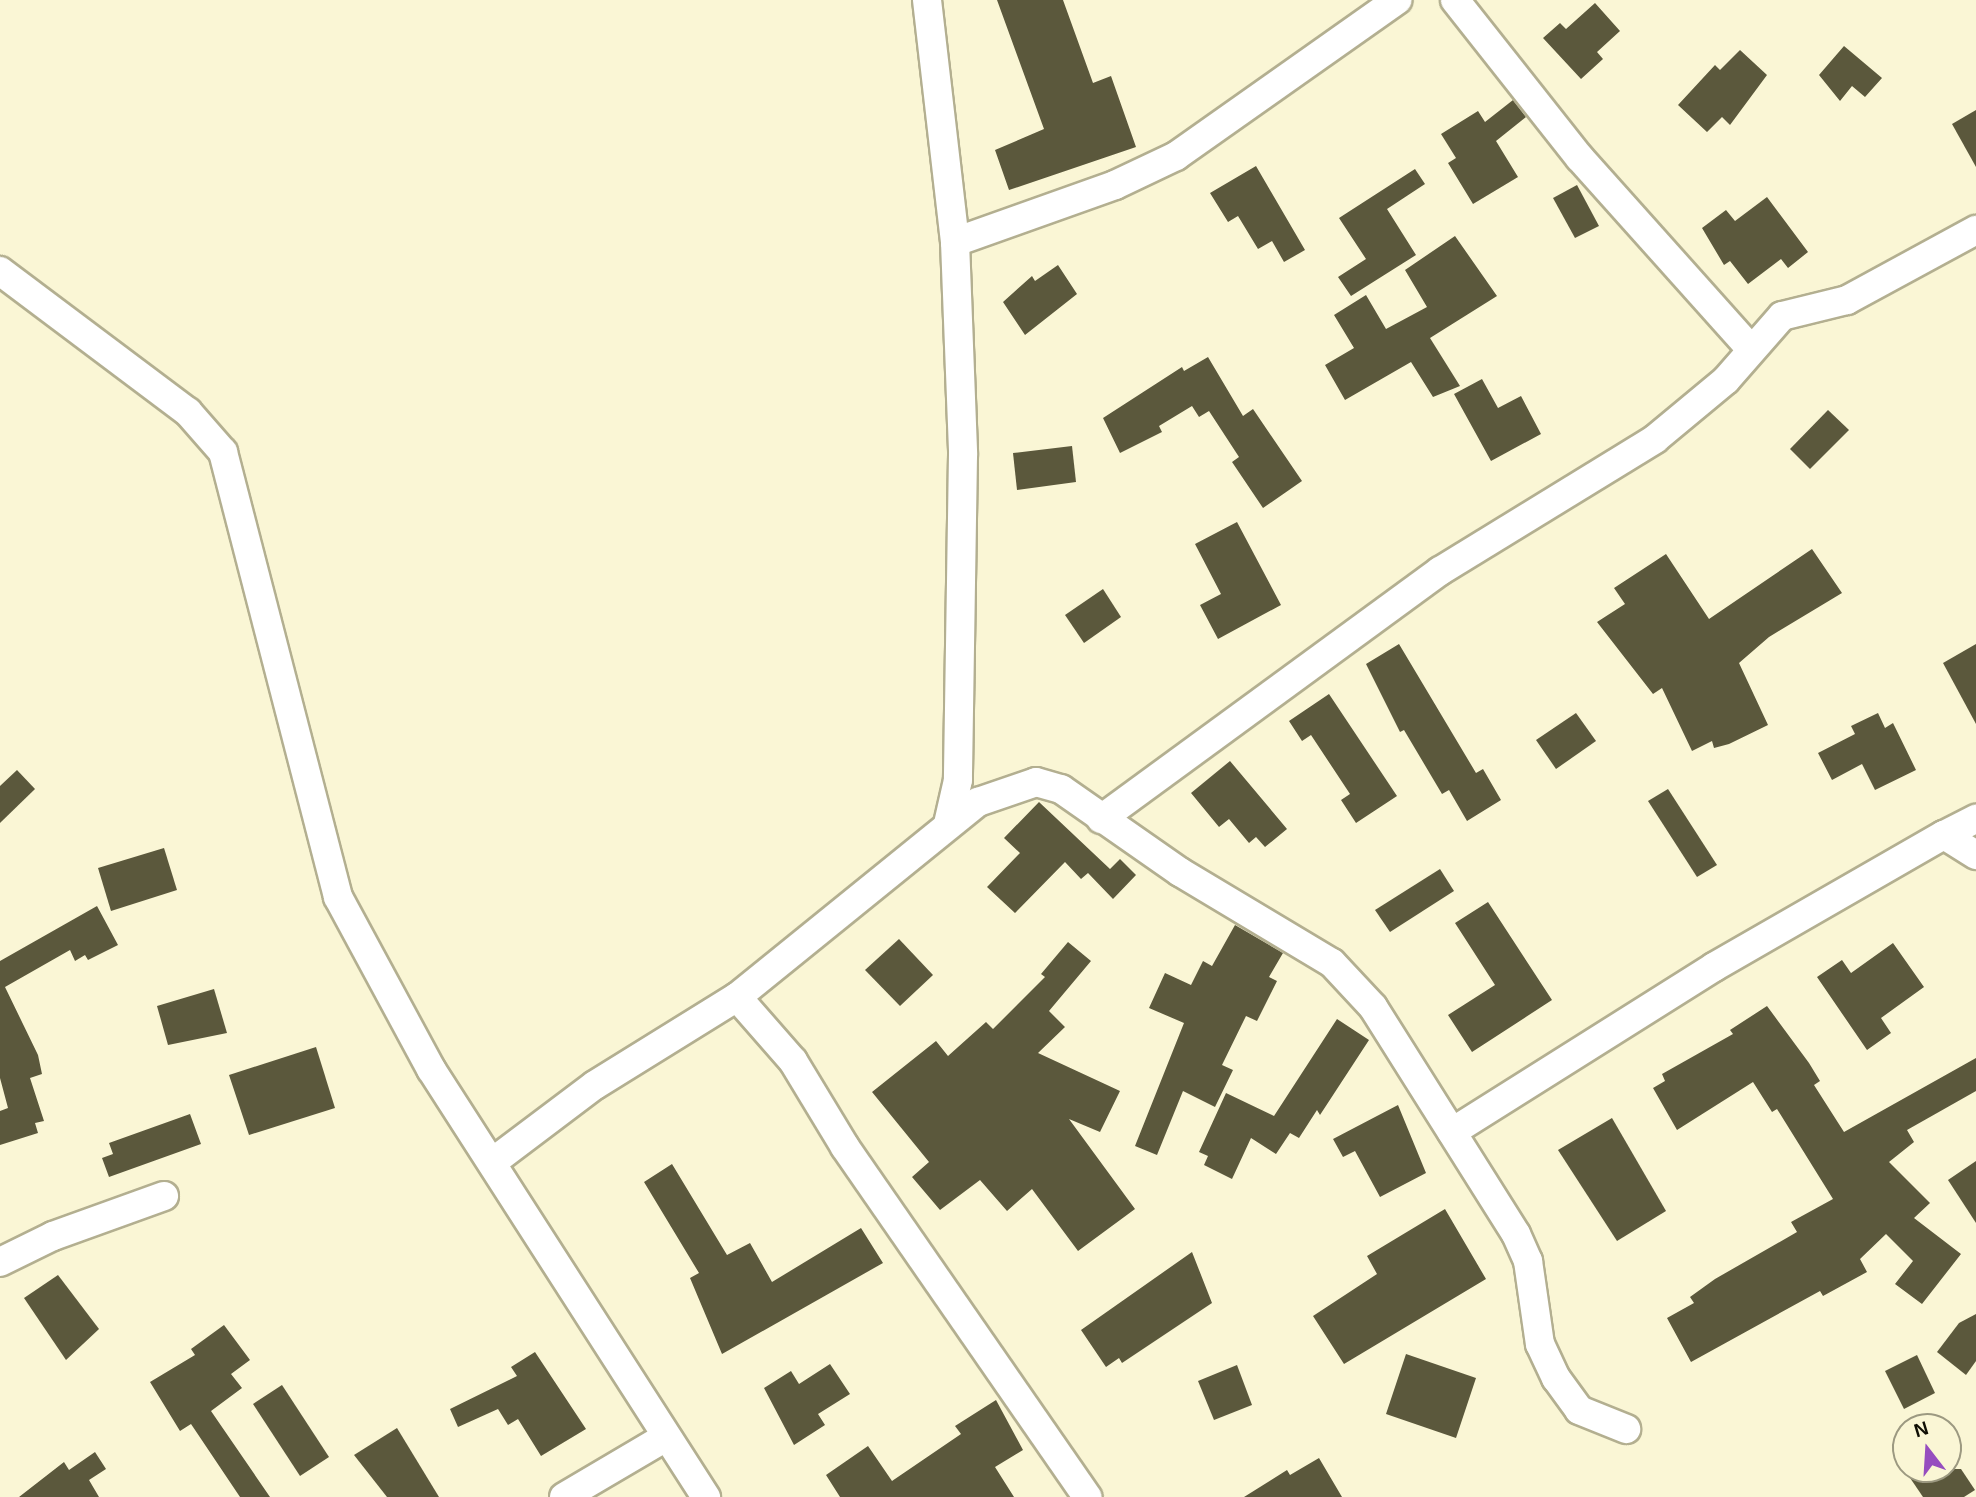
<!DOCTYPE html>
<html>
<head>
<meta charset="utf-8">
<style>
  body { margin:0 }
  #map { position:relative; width:1976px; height:1497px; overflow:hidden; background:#faf6d5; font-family:Arial,sans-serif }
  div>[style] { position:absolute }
  .building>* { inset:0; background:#5b583c }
  .roads { filter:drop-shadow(2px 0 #b3af90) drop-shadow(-2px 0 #b3af90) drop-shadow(0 2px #b3af90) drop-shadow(0 -2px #b3af90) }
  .street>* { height:28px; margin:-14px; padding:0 14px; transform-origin:14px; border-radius:14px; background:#fff }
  span { translate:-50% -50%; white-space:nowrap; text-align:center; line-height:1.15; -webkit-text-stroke:7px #faf6d5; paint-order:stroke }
  .north { position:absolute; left:1892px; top:1413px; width:70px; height:70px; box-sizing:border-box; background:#faf6d5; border:2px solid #9c9981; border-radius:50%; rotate:343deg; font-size:19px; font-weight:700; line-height:28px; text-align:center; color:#0f0e04 }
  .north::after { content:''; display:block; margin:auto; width:24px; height:32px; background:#964dbf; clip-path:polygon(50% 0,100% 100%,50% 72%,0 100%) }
</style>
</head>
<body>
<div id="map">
  <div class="building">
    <i style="clip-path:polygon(997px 0,1063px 0,1093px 83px,1111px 76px,1136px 147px,1009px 190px,995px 150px,1044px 129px)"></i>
    <i style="clip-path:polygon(1595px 3px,1620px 31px,1597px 52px,1603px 59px,1581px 79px,1543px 38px,1560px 23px,1566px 29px)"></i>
    <i style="clip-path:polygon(1844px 46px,1882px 78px,1865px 97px,1852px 86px,1840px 101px,1819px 75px)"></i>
    <i style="clip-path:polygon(1740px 50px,1767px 75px,1730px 125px,1722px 117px,1707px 132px,1678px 105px,1715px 65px,1720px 70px)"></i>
    <i style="clip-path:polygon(1513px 100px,1526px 117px,1496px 141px,1518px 177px,1473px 204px,1448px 163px,1456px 158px,1441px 134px,1478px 111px,1485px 122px)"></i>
    <i style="clip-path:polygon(1976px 110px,1976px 167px,1952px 124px)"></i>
    <i style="clip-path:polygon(1256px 166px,1305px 250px,1284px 262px,1272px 241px,1258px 249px,1238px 216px,1228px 222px,1210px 193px)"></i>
    <i style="clip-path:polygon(1415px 169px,1425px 184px,1387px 209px,1416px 255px,1351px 296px,1338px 277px,1366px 259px,1339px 218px)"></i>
    <i style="clip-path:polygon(1577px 185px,1599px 226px,1575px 238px,1553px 198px)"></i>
    <i style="clip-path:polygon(1767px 197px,1808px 252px,1788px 268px,1781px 259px,1748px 284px,1730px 261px,1724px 265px,1702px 228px,1726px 210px,1735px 221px)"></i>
    <i style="clip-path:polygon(1455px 236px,1497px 296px,1430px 338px,1460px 386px,1433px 397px,1411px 362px,1345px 400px,1325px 365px,1354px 348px,1334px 315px,1366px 295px,1386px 329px,1427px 307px,1405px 270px)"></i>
    <i style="clip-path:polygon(1058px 265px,1077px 294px,1025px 335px,1003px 302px,1032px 276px,1035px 281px)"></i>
    <i style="clip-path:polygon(1208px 357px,1243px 416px,1253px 409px,1302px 481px,1263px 508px,1232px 462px,1239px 457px,1209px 411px,1199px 417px,1192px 406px,1159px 426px,1162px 432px,1120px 453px,1103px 418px,1182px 367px,1184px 371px)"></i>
    <i style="clip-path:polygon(1482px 379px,1498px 408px,1521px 396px,1541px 434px,1491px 461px,1454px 394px)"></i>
    <i style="clip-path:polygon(1828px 410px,1849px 430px,1810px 469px,1790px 449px)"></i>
    <i style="clip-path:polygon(1072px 446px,1076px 482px,1017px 490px,1013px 453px)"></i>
    <i style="clip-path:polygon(1237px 522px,1281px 605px,1218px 639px,1200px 605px,1221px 594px,1195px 544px)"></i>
    <i style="clip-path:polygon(1812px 549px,1842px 593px,1769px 637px,1739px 663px,1768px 725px,1729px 744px,1714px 748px,1712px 741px,1692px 751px,1662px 688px,1653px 694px,1597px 622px,1625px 604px,1614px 588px,1666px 554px,1709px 619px)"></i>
    <i style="clip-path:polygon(1103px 589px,1121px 617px,1084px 643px,1065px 615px)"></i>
    <i style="clip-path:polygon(1399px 644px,1476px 773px,1483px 769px,1501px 800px,1467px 821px,1449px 790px,1442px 794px,1404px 730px,1400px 732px,1366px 664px)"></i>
    <i style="clip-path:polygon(1976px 644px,1976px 724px,1943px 663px)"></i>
    <i style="clip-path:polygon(1329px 694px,1397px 796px,1356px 823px,1341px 800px,1350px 794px,1311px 735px,1302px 741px,1289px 721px)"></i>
    <i style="clip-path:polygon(1576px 713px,1596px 741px,1556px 769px,1536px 740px)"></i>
    <i style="clip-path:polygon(1878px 713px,1885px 728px,1893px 723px,1916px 770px,1875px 790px,1862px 764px,1832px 780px,1818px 753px,1855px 734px,1851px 726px)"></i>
    <i style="clip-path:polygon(1230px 761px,1287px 829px,1265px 847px,1256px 837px,1249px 843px,1229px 819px,1219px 827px,1191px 793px)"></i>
    <i style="clip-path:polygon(17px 770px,35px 789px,0 823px,0 786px)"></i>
    <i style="clip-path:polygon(1668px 789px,1717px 865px,1697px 877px,1648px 801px)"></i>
    <i style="clip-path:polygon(1039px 802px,1110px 869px,1120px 859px,1136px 875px,1113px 899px,1088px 873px,1081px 879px,1065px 862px,1015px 913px,987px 887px,1020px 853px,1004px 838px)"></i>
    <i style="clip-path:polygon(164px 848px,177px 890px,111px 911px,98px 868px)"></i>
    <i style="clip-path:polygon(1440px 869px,1454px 891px,1390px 932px,1375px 910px)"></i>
    <i style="clip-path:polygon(1488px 902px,1552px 1000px,1472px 1052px,1448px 1015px,1495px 985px,1455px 923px)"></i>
    <i style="clip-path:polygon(97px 906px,118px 945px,88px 960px,85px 955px,75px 961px,70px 950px,5px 987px,38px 1055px,42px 1074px,30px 1078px,44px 1121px,35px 1123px,38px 1133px,0 1145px,0 1111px,8px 1108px,0 1078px,0 961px)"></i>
    <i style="clip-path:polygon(1235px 925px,1283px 953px,1269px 977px,1277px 981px,1257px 1021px,1246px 1016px,1222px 1065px,1233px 1070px,1215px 1107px,1183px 1091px,1157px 1155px,1135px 1146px,1184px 1023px,1149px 1008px,1165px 973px,1191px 985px,1203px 961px,1212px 966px)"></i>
    <i style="clip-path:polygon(899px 939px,933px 975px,900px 1006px,865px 970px)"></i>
    <i style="clip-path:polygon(1068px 942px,1091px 961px,1049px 1011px,1065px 1027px,1038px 1053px,1120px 1091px,1100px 1132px,1069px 1119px,1135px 1209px,1078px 1251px,1032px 1189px,1007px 1211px,980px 1180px,940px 1210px,912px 1177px,929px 1162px,872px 1092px,936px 1041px,948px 1056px,986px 1022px,993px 1029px,1045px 977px,1041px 974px)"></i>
    <i style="clip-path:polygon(1893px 943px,1924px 987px,1881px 1018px,1891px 1033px,1867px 1050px,1817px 977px,1842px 960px,1851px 973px)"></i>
    <i style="clip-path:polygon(214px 989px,227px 1033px,168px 1045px,157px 1006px)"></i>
    <i style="clip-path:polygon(1767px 1006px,1809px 1063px,1820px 1081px,1814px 1085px,1844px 1132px,1976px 1058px,1976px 1091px,1907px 1130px,1914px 1142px,1889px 1162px,1930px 1203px,1914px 1218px,1961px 1254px,1922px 1304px,1895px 1284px,1913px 1261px,1886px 1234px,1860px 1259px,1867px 1272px,1823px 1296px,1820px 1291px,1691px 1362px,1667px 1318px,1694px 1303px,1690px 1297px,1715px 1279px,1797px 1232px,1791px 1222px,1833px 1199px,1777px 1109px,1772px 1112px,1753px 1082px,1677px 1130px,1653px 1088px,1665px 1081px,1662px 1074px,1733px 1034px,1730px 1030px)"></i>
    <i style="clip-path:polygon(1337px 1019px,1369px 1040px,1320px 1115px,1317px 1110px,1299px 1138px,1290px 1133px,1276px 1154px,1251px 1138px,1232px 1179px,1204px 1165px,1208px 1156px,1199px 1152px,1226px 1093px,1274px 1116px)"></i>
    <i style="clip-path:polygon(316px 1047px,335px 1108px,249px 1135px,229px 1075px)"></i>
    <i style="clip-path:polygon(1398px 1105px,1426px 1173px,1380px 1197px,1355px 1151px,1343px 1157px,1333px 1139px)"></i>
    <i style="clip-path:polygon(190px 1114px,201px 1144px,109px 1177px,102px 1158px,113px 1154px,109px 1143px)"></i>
    <i style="clip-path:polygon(1612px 1118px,1666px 1211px,1617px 1241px,1558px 1150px)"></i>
    <i style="clip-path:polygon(1976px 1161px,1976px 1223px,1948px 1180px)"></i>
    <i style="clip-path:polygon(672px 1164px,727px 1255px,750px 1243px,772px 1282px,861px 1228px,883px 1263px,722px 1354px,690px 1278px,699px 1273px,644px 1182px)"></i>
    <i style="clip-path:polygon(1445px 1209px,1486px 1279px,1344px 1364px,1313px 1316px,1377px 1274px,1367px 1256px)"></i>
    <i style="clip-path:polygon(1192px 1252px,1212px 1303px,1122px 1363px,1119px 1358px,1106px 1367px,1081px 1330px)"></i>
    <i style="clip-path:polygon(58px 1275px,99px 1329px,66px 1360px,24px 1298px)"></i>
    <i style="clip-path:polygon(1976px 1314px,1976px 1361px,1966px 1375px,1937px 1352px,1959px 1323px)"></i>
    <i style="clip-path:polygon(224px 1325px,250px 1360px,231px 1374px,242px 1388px,211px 1411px,270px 1497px,240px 1497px,191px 1424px,180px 1431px,150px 1382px,195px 1355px,191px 1349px)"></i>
    <i style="clip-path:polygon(535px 1352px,586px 1429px,541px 1456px,518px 1419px,508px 1425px,498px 1409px,458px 1427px,450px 1409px,517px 1376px,511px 1367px)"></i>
    <i style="clip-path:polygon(1406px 1354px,1476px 1378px,1456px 1438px,1386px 1414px)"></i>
    <i style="clip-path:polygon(1917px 1355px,1935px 1393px,1904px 1409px,1885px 1371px)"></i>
    <i style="clip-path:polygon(830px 1364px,850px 1394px,818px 1414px,825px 1425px,794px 1445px,764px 1388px,791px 1371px,799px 1384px)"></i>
    <i style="clip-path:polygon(1237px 1365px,1252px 1405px,1214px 1420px,1198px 1381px)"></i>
    <i style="clip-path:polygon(282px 1385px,329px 1457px,300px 1476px,253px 1404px)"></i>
    <i style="clip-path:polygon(996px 1400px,1023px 1450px,995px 1467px,1014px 1497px,840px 1497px,826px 1475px,868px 1446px,892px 1481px,961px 1434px,955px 1426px)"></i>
    <i style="clip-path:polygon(397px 1428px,439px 1497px,387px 1497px,354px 1455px)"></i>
    <i style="clip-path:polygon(95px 1452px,106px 1469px,89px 1480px,99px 1497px,19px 1497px,64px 1462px,69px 1470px)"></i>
    <i style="clip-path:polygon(1319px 1458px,1342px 1497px,1244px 1497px,1287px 1470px,1290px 1475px)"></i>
    <i style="clip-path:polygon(1904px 1469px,1961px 1469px,1975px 1490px,1964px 1497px,1923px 1497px)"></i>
  </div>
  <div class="roads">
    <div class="street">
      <i style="left:927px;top:0;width:244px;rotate:83.4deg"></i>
      <i style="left:955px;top:242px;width:213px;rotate:87.8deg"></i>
      <i style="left:963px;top:455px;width:325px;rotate:90.9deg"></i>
      <i style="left:958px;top:780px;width:45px;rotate:102.8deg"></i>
      <i style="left:1455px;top:0;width:201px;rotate:51.7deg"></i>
      <i style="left:1580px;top:158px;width:255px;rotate:48.2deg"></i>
      <i style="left:955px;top:242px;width:170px;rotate:-19.6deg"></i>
      <i style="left:1115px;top:185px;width:68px;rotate:-25.4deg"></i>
      <i style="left:1176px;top:156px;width:271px;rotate:-35.2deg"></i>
      <i style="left:0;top:271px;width:235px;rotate:36.9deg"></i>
      <i style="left:188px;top:412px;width:53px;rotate:48.8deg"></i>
      <i style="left:223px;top:452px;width:460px;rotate:75.5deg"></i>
      <i style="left:338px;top:897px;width:196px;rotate:61.6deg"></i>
      <i style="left:431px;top:1069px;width:509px;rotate:57.28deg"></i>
      <i style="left:1101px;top:819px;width:420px;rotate:-36.2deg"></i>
      <i style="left:1440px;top:571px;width:252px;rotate:-31.5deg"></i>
      <i style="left:1655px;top:439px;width:92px;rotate:-39.7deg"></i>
      <i style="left:1726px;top:380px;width:85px;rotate:-48.8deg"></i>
      <i style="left:1782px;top:316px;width:67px;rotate:-13.8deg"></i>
      <i style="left:1847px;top:300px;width:147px;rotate:-28.5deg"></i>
      <i style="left:1944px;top:835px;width:36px;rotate:-27deg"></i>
      <i style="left:737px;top:997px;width:310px;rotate:-39deg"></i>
      <i style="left:978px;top:802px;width:61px;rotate:-19deg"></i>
      <i style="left:1036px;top:782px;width:26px;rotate:16deg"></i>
      <i style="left:1061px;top:789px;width:145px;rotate:34.9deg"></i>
      <i style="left:1180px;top:872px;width:177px;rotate:30.9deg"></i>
      <i style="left:1332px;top:963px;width:60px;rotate:47deg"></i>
      <i style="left:1373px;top:1007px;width:268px;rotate:57.8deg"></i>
      <i style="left:1516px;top:1234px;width:30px;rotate:66deg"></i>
      <i style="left:1528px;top:1261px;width:84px;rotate:81.8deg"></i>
      <i style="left:1540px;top:1344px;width:38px;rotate:65deg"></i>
      <i style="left:1556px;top:1378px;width:39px;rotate:54deg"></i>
      <i style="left:1579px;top:1410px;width:51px;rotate:22deg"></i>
      <i style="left:1452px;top:1132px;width:310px;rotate:-32.2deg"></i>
      <i style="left:1714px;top:967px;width:265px;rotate:-29.9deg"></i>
      <i style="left:1944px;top:835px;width:38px;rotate:32deg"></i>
      <i style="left:494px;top:1161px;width:126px;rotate:-37deg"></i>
      <i style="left:595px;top:1085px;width:167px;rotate:-31.8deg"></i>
      <i style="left:737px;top:997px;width:85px;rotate:48.8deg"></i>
      <i style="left:793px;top:1061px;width:100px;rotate:58.8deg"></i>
      <i style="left:845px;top:1147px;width:426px;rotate:55.3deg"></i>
      <i style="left:0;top:1262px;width:59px;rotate:-26.1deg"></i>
      <i style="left:53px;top:1236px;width:118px;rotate:-19.8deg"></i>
      <i style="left:564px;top:1497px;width:116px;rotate:-30.5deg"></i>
    </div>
  </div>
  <div class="north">N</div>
</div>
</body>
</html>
